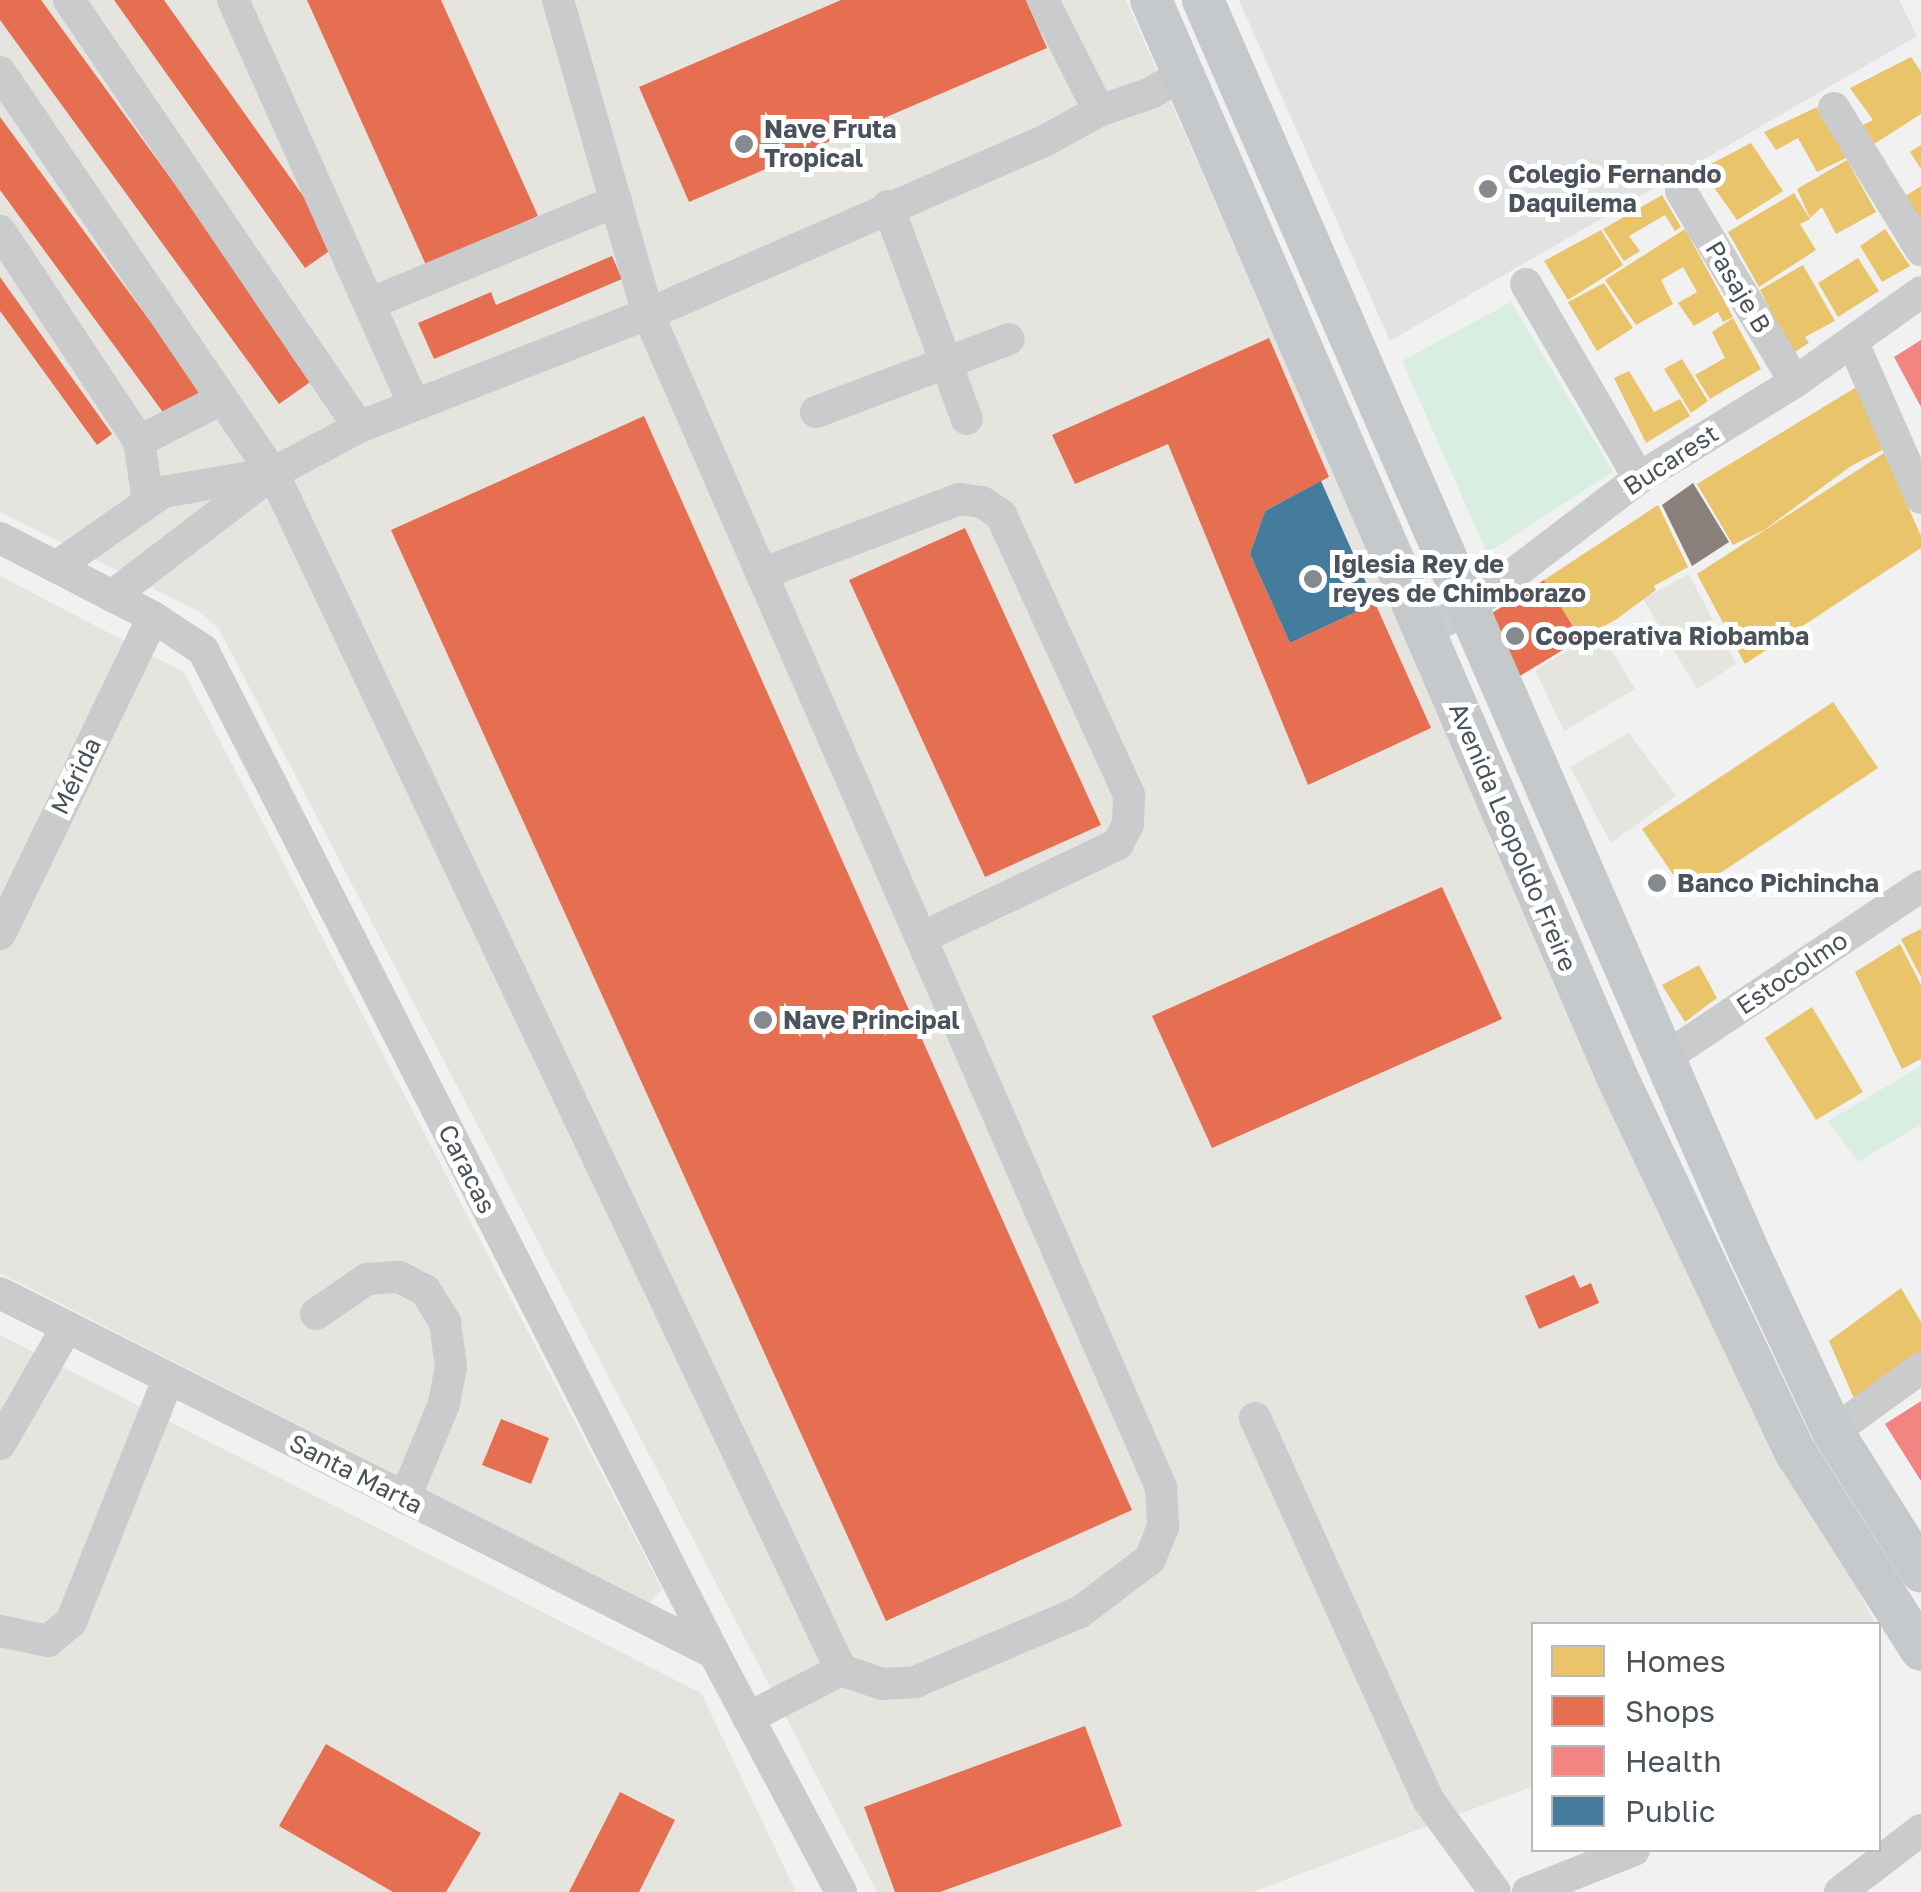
<!DOCTYPE html>
<html>
<head>
<meta charset="utf-8">
<style>
  body { margin:0 }
  #map { position:relative; width:1921px; height:1892px; overflow:hidden; background:#f1f1f1; font-family:"Golos Text",sans-serif }
  div>[style] { position:absolute }
  .commercial>* { inset:0; background:#e5e4df }
  .education>* { inset:0; background:#e3e2e2 }
  .green>* { inset:0; background:#d8eee0 }
  .homes>* { inset:0; background:#e9c46a }
  .shops>* { inset:0; background:#e76f51 }
  .health>* { inset:0; background:#f28482 }
  .public>* { inset:0; background:#457b9d }
  .industry>* { inset:0; background:#8a817c }
  .minor>* { height:32px; margin:-16px; padding:0 16px; transform-origin:16px; border-radius:16px; background:#c9cbcc }
  .major>* { height:42px; margin:-21px; padding:0 21px; transform-origin:21px; border-radius:21px; background:#c6c9cc }
  .dots>* { width:28px; height:28px; translate:-50% -50%; box-sizing:border-box; border:5px solid #fff; border-radius:50% }
  span { translate:-50% -50%; white-space:nowrap; text-align:center; line-height:1.15; -webkit-text-stroke:10px #fff; paint-order:stroke }
  .poi-label { font-size:25px; color:#4a535b; font-weight:700 }
  .left { translate:0 -50%; text-align:left }
  .street-label { font-size:25px; color:#4a535b }
  .legend { position:absolute; left:1531px; top:1622px; width:350px; height:230px; box-sizing:border-box; background:#fff; border:2px solid #b7babd; margin:0; padding:12px 18px; list-style:none; font-size:30px; color:#4a535b }
  .legend li { display:flex; align-items:center; gap:20px; height:50px }
  .legend b { width:50px; border:2px solid #b7babd }
</style>
</head>
<body>
<div id="map">
  <div class="commercial">
    <i style="clip-path:polygon(0 0,1126px 0,1572px 1014px,1875px 1624px,1534px 1624px,1533px 1786px,1253px 1892px,877px 1892px,219px 629px,200px 612px,0 512px)"></i>
    <i style="clip-path:polygon(1689px 574px,1736px 664px,1697px 689px,1643px 599px)"></i>
    <i style="clip-path:polygon(0 576px,184px 672px,662px 1589px,649px 1603px,0 1273px)"></i>
    <i style="clip-path:polygon(1600px 632px,1635px 689px,1564px 731px,1535px 670px)"></i>
    <i style="clip-path:polygon(1629px 733px,1676px 796px,1611px 843px,1570px 767px)"></i>
    <i style="clip-path:polygon(0 1335px,701px 1693px,796px 1892px,0 1892px)"></i>
  </div>
  <div class="education">
    <i style="clip-path:polygon(1239px 0,1899px 0,1917px 36px,1390px 341px)"></i>
  </div>
  <div class="green">
    <i style="clip-path:polygon(1511px 302px,1613px 472px,1487px 553px,1402px 361px)"></i>
    <i style="clip-path:polygon(1921px 1066px,1921px 1124px,1858px 1162px,1828px 1121px)"></i>
  </div>
  <div class="homes">
    <i style="clip-path:polygon(1911px 57px,1921px 72px,1921px 114px,1874px 144px,1861px 126px,1873px 120px,1850px 88px)"></i>
    <i style="clip-path:polygon(1817px 107px,1846px 158px,1817px 172px,1798px 138px,1776px 150px,1764px 132px)"></i>
    <i style="clip-path:polygon(1751px 143px,1783px 191px,1737px 220px,1701px 169px)"></i>
    <i style="clip-path:polygon(1921px 145px,1921px 169px,1910px 152px)"></i>
    <i style="clip-path:polygon(1847px 160px,1876px 212px,1836px 234px,1822px 207px,1810px 218px,1797px 189px)"></i>
    <i style="clip-path:polygon(1921px 186px,1921px 222px,1904px 197px)"></i>
    <i style="clip-path:polygon(1794px 193px,1810px 219px,1800px 224px,1816px 250px,1759px 287px,1728px 232px)"></i>
    <i style="clip-path:polygon(1662px 195px,1681px 227px,1675px 231px,1665px 215px,1629px 236px,1640px 251px,1624px 261px,1603px 229px)"></i>
    <i style="clip-path:polygon(1685px 229px,1733px 317px,1723px 322px,1718px 312px,1694px 326px,1678px 303px,1697px 292px,1683px 267px,1661px 280px,1673px 304px,1636px 325px,1605px 280px)"></i>
    <i style="clip-path:polygon(1885px 229px,1910px 266px,1882px 282px,1860px 246px)"></i>
    <i style="clip-path:polygon(1601px 230px,1623px 265px,1568px 300px,1544px 261px)"></i>
    <i style="clip-path:polygon(1858px 258px,1879px 291px,1838px 317px,1818px 283px)"></i>
    <i style="clip-path:polygon(1803px 265px,1835px 321px,1805px 337px,1809px 343px,1793px 353px,1760px 290px)"></i>
    <i style="clip-path:polygon(1604px 283px,1633px 328px,1597px 351px,1568px 302px)"></i>
    <i style="clip-path:polygon(1733px 318px,1761px 369px,1710px 399px,1695px 375px,1725px 358px,1712px 332px)"></i>
    <i style="clip-path:polygon(1682px 359px,1708px 401px,1691px 413px,1664px 369px)"></i>
    <i style="clip-path:polygon(1629px 371px,1654px 412px,1680px 399px,1690px 416px,1646px 443px,1614px 378px)"></i>
    <i style="clip-path:polygon(1858px 386px,1884px 449px,1851px 466px,1764px 530px,1733px 545px,1697px 484px)"></i>
    <i style="clip-path:polygon(1884px 453px,1921px 536px,1921px 548px,1745px 664px,1697px 574px)"></i>
    <i style="clip-path:polygon(1658px 505px,1688px 567px,1654px 586px,1656px 590px,1617px 619px,1581px 639px,1544px 580px)"></i>
    <i style="clip-path:polygon(1833px 702px,1878px 768px,1687px 895px,1642px 829px)"></i>
    <i style="clip-path:polygon(1921px 929px,1921px 977px,1901px 939px)"></i>
    <i style="clip-path:polygon(1900px 944px,1921px 985px,1921px 1059px,1902px 1069px,1855px 972px)"></i>
    <i style="clip-path:polygon(1699px 965px,1717px 998px,1685px 1022px,1662px 985px)"></i>
    <i style="clip-path:polygon(1812px 1007px,1863px 1092px,1816px 1120px,1765px 1038px)"></i>
    <i style="clip-path:polygon(1901px 1288px,1921px 1322px,1921px 1356px,1855px 1401px,1829px 1341px)"></i>
  </div>
  <div class="shops">
    <i style="clip-path:polygon(0 0,41px 0,316px 378px,279px 404px,0 20px)"></i>
    <i style="clip-path:polygon(114px 0,164px 0,338px 245px,305px 268px)"></i>
    <i style="clip-path:polygon(307px 0,441px 0,538px 216px,426px 265px)"></i>
    <i style="clip-path:polygon(841px 0,1026px 0,1047px 48px,689px 202px,639px 87px)"></i>
    <i style="clip-path:polygon(0 117px,203px 393px,168px 419px,0 190px)"></i>
    <i style="clip-path:polygon(612px 256px,622px 279px,434px 359px,418px 323px,491px 292px,496px 305px)"></i>
    <i style="clip-path:polygon(0 277px,112px 434px,97px 445px,0 311px)"></i>
    <i style="clip-path:polygon(1269px 338px,1329px 477px,1265px 511px,1250px 554px,1290px 643px,1375px 603px,1431px 728px,1308px 785px,1168px 444px,1075px 484px,1052px 435px)"></i>
    <i style="clip-path:polygon(644px 416px,1132px 1510px,886px 1621px,391px 530px)"></i>
    <i style="clip-path:polygon(965px 528px,1101px 825px,985px 877px,849px 580px)"></i>
    <i style="clip-path:polygon(1544px 580px,1581px 639px,1520px 676px,1484px 618px)"></i>
    <i style="clip-path:polygon(1442px 887px,1502px 1019px,1212px 1148px,1152px 1016px)"></i>
    <i style="clip-path:polygon(1574px 1275px,1580px 1288px,1591px 1283px,1599px 1303px,1539px 1329px,1525px 1296px)"></i>
    <i style="clip-path:polygon(501px 1419px,549px 1438px,531px 1484px,482px 1465px)"></i>
    <i style="clip-path:polygon(1085px 1726px,1122px 1826px,940px 1892px,895px 1892px,864px 1807px)"></i>
    <i style="clip-path:polygon(326px 1744px,481px 1833px,446px 1892px,393px 1892px,279px 1826px)"></i>
    <i style="clip-path:polygon(620px 1792px,675px 1820px,639px 1892px,569px 1892px)"></i>
  </div>
  <div class="health">
    <i style="clip-path:polygon(1921px 340px,1921px 407px,1894px 357px)"></i>
    <i style="clip-path:polygon(1921px 1401px,1921px 1481px,1885px 1424px)"></i>
  </div>
  <div class="public">
    <i style="clip-path:polygon(1321px 481px,1375px 603px,1290px 643px,1250px 554px,1265px 511px)"></i>
  </div>
  <div class="industry">
    <i style="clip-path:polygon(1693px 483px,1729px 542px,1692px 566px,1662px 505px)"></i>
  </div>
  <div class="minor">
    <i style="left:69px;top:0;width:516px;rotate:55.82deg"></i>
    <i style="left:233px;top:0;width:443px;rotate:65.9deg"></i>
    <i style="left:0;top:72px;width:485px;rotate:55.8deg"></i>
    <i style="left:273px;top:473px;width:1325px;rotate:64.61deg"></i>
    <i style="left:841px;top:1670px;width:43px;rotate:18.9deg"></i>
    <i style="left:882px;top:1684px;width:33px;rotate:-3deg"></i>
    <i style="left:915px;top:1682px;width:179px;rotate:-23deg"></i>
    <i style="left:1080px;top:1612px;width:88px;rotate:-37.1deg"></i>
    <i style="left:1150px;top:1559px;width:35px;rotate:-68deg"></i>
    <i style="left:1163px;top:1527px;width:40px;rotate:-92.9deg"></i>
    <i style="left:1161px;top:1487px;width:1280px;rotate:-113.62deg"></i>
    <i style="left:648px;top:314px;width:327px;rotate:-106deg"></i>
    <i style="left:1834px;top:108px;width:167px;rotate:58.5deg"></i>
    <i style="left:1099px;top:111px;width:55px;rotate:-19.1deg"></i>
    <i style="left:1151px;top:93px;width:37px;rotate:-31deg"></i>
    <i style="left:1681px;top:191px;width:222px;rotate:59.2deg"></i>
    <i style="left:888px;top:206px;width:227px;rotate:69.7deg"></i>
    <i style="left:0;top:231px;width:252px;rotate:56.5deg"></i>
    <i style="left:139px;top:441px;width:61px;rotate:81.5deg"></i>
    <i style="left:1526px;top:284px;width:225px;rotate:59.8deg"></i>
    <i style="left:369px;top:304px;width:268px;rotate:-22.6deg"></i>
    <i style="left:1853px;top:343px;width:169px;rotate:66.3deg"></i>
    <i style="left:816px;top:412px;width:206px;rotate:-20.7deg"></i>
    <i style="left:139px;top:441px;width:93px;rotate:-26.8deg"></i>
    <i style="left:0;top:538px;width:172px;rotate:27.3deg"></i>
    <i style="left:153px;top:617px;width:60px;rotate:33.4deg"></i>
    <i style="left:203px;top:650px;width:1126px;rotate:63deg"></i>
    <i style="left:714px;top:1653px;width:271px;rotate:62deg"></i>
    <i style="left:56px;top:567px;width:131px;rotate:-35deg"></i>
    <i style="left:163px;top:492px;width:112px;rotate:-9.8deg"></i>
    <i style="left:273px;top:473px;width:98px;rotate:-28.1deg"></i>
    <i style="left:359px;top:427px;width:310px;rotate:-21.4deg"></i>
    <i style="left:648px;top:314px;width:437px;rotate:-23.6deg"></i>
    <i style="left:1048px;top:139px;width:58px;rotate:-28.8deg"></i>
    <i style="left:1099px;top:111px;width:124px;rotate:-116.8deg"></i>
    <i style="left:761px;top:574px;width:213px;rotate:-20.7deg"></i>
    <i style="left:960px;top:499px;width:22px;rotate:8deg"></i>
    <i style="left:982px;top:502px;width:23px;rotate:34deg"></i>
    <i style="left:1001px;top:515px;width:308px;rotate:65.4deg"></i>
    <i style="left:1129px;top:795px;width:29px;rotate:92deg"></i>
    <i style="left:1128px;top:824px;width:22px;rotate:117deg"></i>
    <i style="left:1118px;top:844px;width:218px;rotate:154.5deg"></i>
    <i style="left:112px;top:596px;width:193px;rotate:-37.4deg"></i>
    <i style="left:1424px;top:631px;width:47px;rotate:-26.6deg"></i>
    <i style="left:1466px;top:610px;width:218px;rotate:-37.3deg"></i>
    <i style="left:1639px;top:478px;width:183px;rotate:-31.6deg"></i>
    <i style="left:1795px;top:382px;width:155px;rotate:-35.5deg"></i>
    <i style="left:0;top:934px;width:352px;rotate:-64.2deg"></i>
    <i style="left:1663px;top:1059px;width:311px;rotate:-33.8deg"></i>
    <i style="left:0;top:1293px;width:800px;rotate:26.76deg"></i>
    <i style="left:316px;top:1314px;width:62px;rotate:-34.5deg"></i>
    <i style="left:367px;top:1279px;width:32px;rotate:-4deg"></i>
    <i style="left:399px;top:1277px;width:29px;rotate:27deg"></i>
    <i style="left:425px;top:1290px;width:38px;rotate:58deg"></i>
    <i style="left:445px;top:1322px;width:45px;rotate:82.4deg"></i>
    <i style="left:451px;top:1367px;width:38px;rotate:101deg"></i>
    <i style="left:444px;top:1404px;width:102px;rotate:112.5deg"></i>
    <i style="left:1255px;top:1418px;width:421px;rotate:65.6deg"></i>
    <i style="left:1429px;top:1801px;width:112px;rotate:54deg"></i>
    <i style="left:1833px;top:1432px;width:109px;rotate:-36deg"></i>
    <i style="left:0;top:1444px;width:135px;rotate:-60.2deg"></i>
    <i style="left:0;top:1631px;width:49px;rotate:11.8deg"></i>
    <i style="left:48px;top:1641px;width:30px;rotate:-40deg"></i>
    <i style="left:71px;top:1622px;width:262px;rotate:-68.2deg"></i>
    <i style="left:748px;top:1718px;width:105px;rotate:-27.3deg"></i>
    <i style="left:1528px;top:1892px;width:114px;rotate:-21.6deg"></i>
    <i style="left:1840px;top:1892px;width:102px;rotate:-37.4deg"></i>
  </div>
  <div class="major">
    <i style="left:1151px;top:0;width:1178px;rotate:66.59deg"></i>
    <i style="left:1619px;top:1081px;width:412px;rotate:64.6deg"></i>
    <i style="left:1796px;top:1453px;width:233px;rotate:57.6deg"></i>
    <i style="left:1203px;top:0;width:1366px;rotate:66.44deg"></i>
    <i style="left:1749px;top:1252px;width:199px;rotate:65deg"></i>
    <i style="left:1833px;top:1432px;width:165px;rotate:57.7deg"></i>
  </div>
  <div class="dots">
    <i style="left:744px;top:144px;background:#848a90"></i>
    <i style="left:1488px;top:189px;background:#848a90"></i>
    <i style="left:1313px;top:579px;background:#848a90"></i>
    <i style="left:1515px;top:636px;background:#848a90"></i>
    <i style="left:1657px;top:883px;background:#848a90"></i>
    <i style="left:763px;top:1020px;background:#848a90"></i>
  </div>
  <div class="poi-label">
    <span class="left" style="left:764px;top:144px">Nave Fruta<br>Tropical</span>
    <span class="left" style="left:1508px;top:189px">Colegio Fernando<br>Daquilema</span>
    <span class="left" style="left:1333px;top:579px">Iglesia Rey de<br>reyes de Chimborazo</span>
    <span class="left" style="left:1535px;top:636px">Cooperativa Riobamba</span>
    <span class="left" style="left:1677px;top:883px">Banco Pichincha</span>
    <span class="left" style="left:783px;top:1020px">Nave Principal</span>
  </div>
  <div class="street-label">
    <span style="left:1738px;top:287px;rotate:59deg">Pasaje B</span>
    <span style="left:1671px;top:460px;rotate:-33deg">Bucarest</span>
    <span style="left:76px;top:776px;rotate:-64deg">Mérida</span>
    <span style="left:1513px;top:837px;rotate:67deg">Avenida Leopoldo Freire</span>
    <span style="left:1792px;top:973px;rotate:-34deg">Estocolmo</span>
    <span style="left:467px;top:1169px;rotate:63deg">Caracas</span>
    <span style="left:356px;top:1474px;rotate:27deg">Santa Marta</span>
  </div>
  <ul class="legend">
  <li><b style="height:28px;background:#e9c46a"></b>Homes</li>
  <li><b style="height:28px;background:#e76f51"></b>Shops</li>
  <li><b style="height:28px;background:#f28482"></b>Health</li>
  <li><b style="height:28px;background:#457b9d"></b>Public</li>
  </ul>
</div>
</body>
</html>
